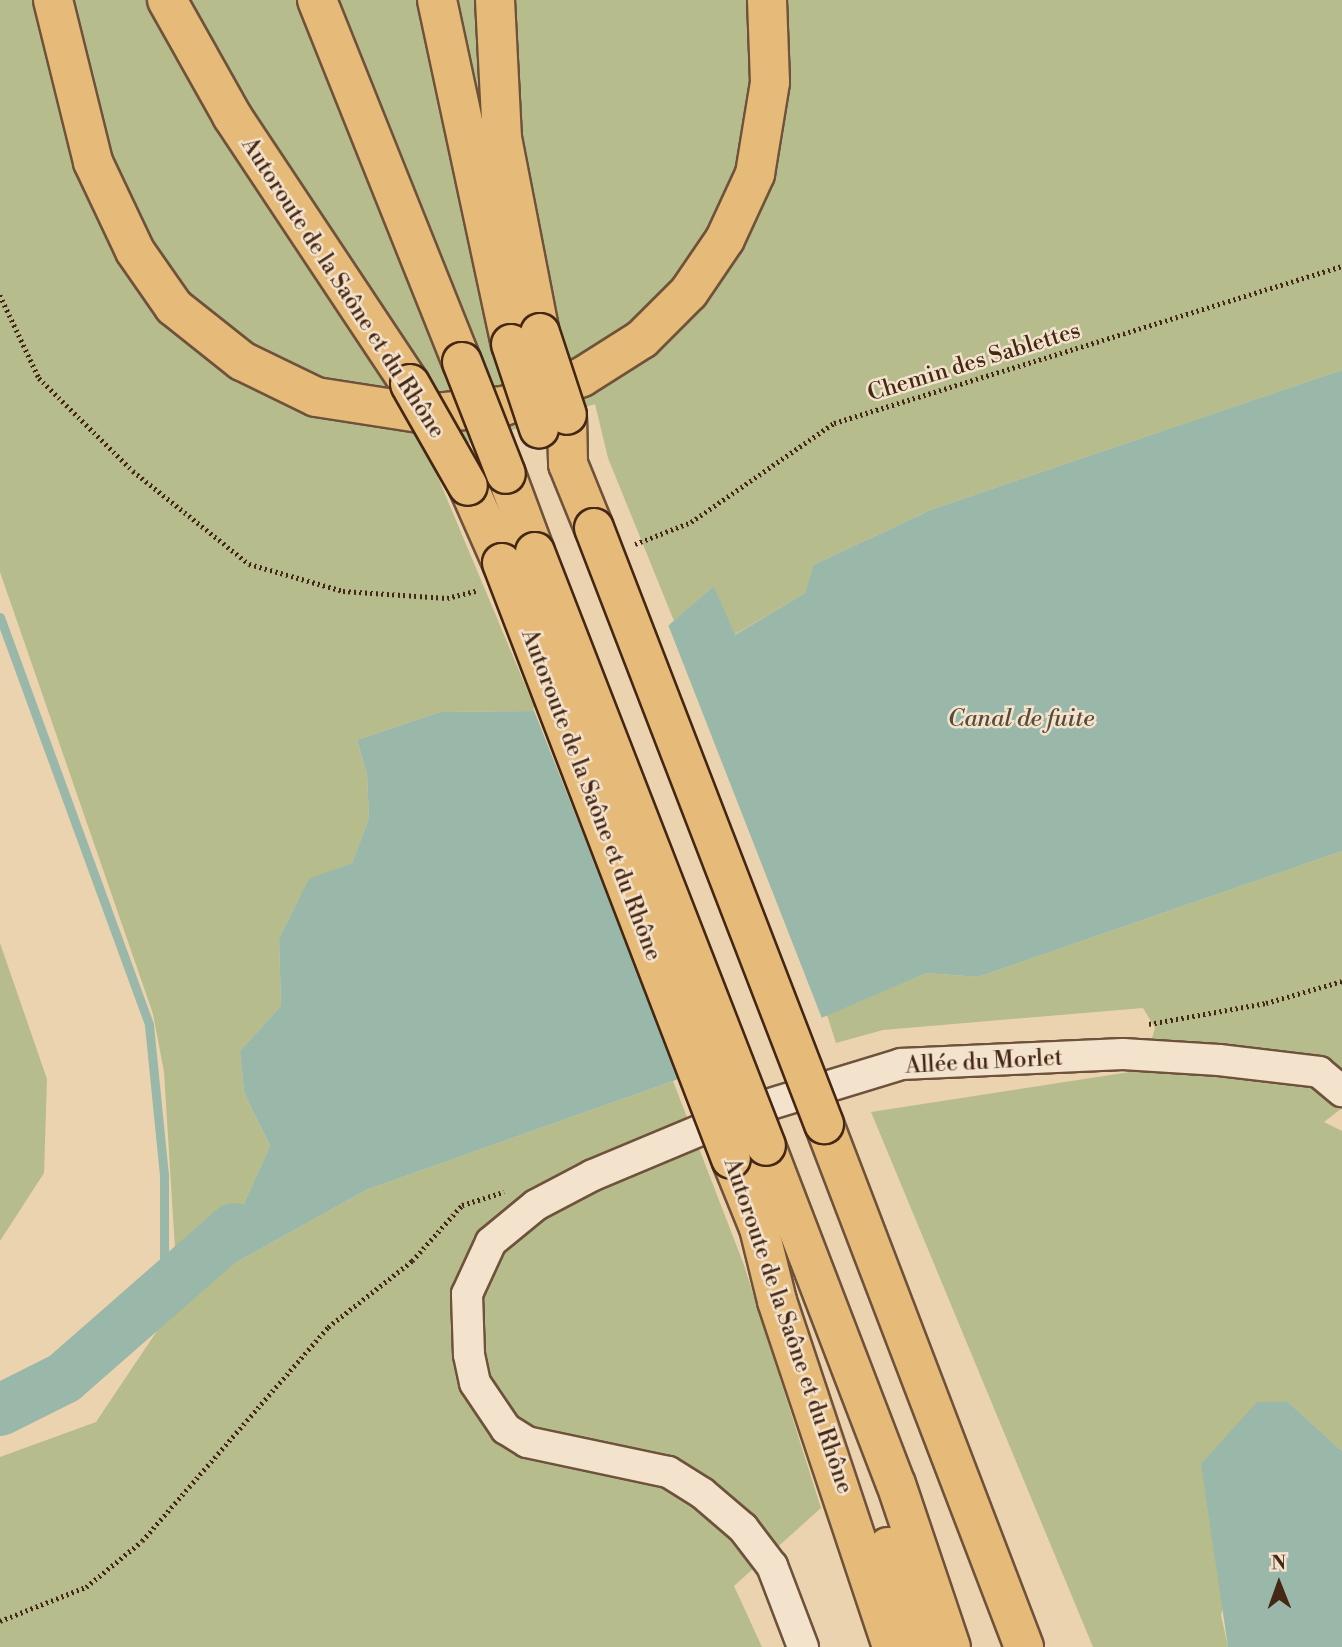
<!DOCTYPE html>
<html>
<head>
<meta charset="utf-8">
<style>
  body { margin:0 }
  #map { position:relative; width:1342px; height:1647px; overflow:hidden; background:#ecd3b0; font-family:"Libre Bodoni",serif }
  div>[style] { position:absolute }
  .green>* { inset:0; background:#b6bc8c }
  .water>* { inset:0; background:#99b8a9 }
  .pier>* { inset:0; background:#ecd3b0 }
  .stream>* { height:9px; margin:-4.5px; padding:0 4.5px; transform-origin:4.5px; border-radius:4.5px; background:#99b8a9 }
  .river>* { height:52px; margin:-26px; padding:0 26px; transform-origin:26px; border-radius:26px; background:#99b8a9 }
  .path>* { height:4.5px; margin-top:-2.25px; transform-origin:0; background:repeating-linear-gradient(90deg,#442714 0 2px,transparent 0 5.5px) }
  .roads { filter:drop-shadow(2px 0 #6e523b) drop-shadow(-2px 0 #6e523b) drop-shadow(0 2px #6e523b) drop-shadow(0 -2px #6e523b) }
  .minor>* { height:30px; margin:-15px; padding:0 15px; transform-origin:15px; border-radius:15px; background:#f3e2cc }
  .highway>* { height:38px; margin:-19px; padding:0 19px; transform-origin:19px; border-radius:19px; background:#e6ba78 }
  .bridges { filter:drop-shadow(2px 0 #442714) drop-shadow(-2px 0 #442714) drop-shadow(0 2px #442714) drop-shadow(0 -2px #442714) }
  .highway-bridge>* { height:38px; margin:-19px; padding:0 19px; transform-origin:19px; border-radius:19px; background:#e6ba78 }
  span { translate:-50% -50%; white-space:nowrap; text-align:center; line-height:1.15; -webkit-text-stroke:5px #f3e2cc; paint-order:stroke }
  .street-label { font-size:23px; color:#442714 }
  .water-label { font-size:24px; color:#594b39; font-style:italic }
  .north { position:absolute; left:1244px; top:1549px; width:70px; height:70px; -webkit-text-stroke:5px #f3e2cc; paint-order:stroke; rotate:359deg; font-size:19px; font-weight:700; line-height:28px; text-align:center; color:#442714 }
  .north::after { content:''; display:block; margin:auto; width:24px; height:32px; background:#442714; clip-path:polygon(50% 0,100% 100%,50% 72%,0 100%) }
</style>
</head>
<body>
<div id="map">
  <div class="green">
    <i style="clip-path:polygon(0 0,1342px 0,1342px 370px,933px 509px,813px 565px,805px 593px,734px 635px,714px 586px,674px 621px,608px 458px,595px 404px,429px 456px,536px 711px,440px 712px,357px 740px,367px 774px,369px 818px,352px 863px,309px 880px,279px 938px,281px 1006px,240px 1051px,244px 1092px,270px 1146px,242px 1208px,176px 1265px,164px 1072px,153px 1014px,0 572px)"></i>
    <i style="clip-path:polygon(1342px 851px,1342px 1108px,1324px 1122px,1342px 1131px,1342px 1451px,1288px 1402px,1221px 1615px,1228px 1647px,1093px 1647px,871px 1112px,1143px 1070px,1155px 1028px,1143px 1008px,883px 1030px,836px 1043px,827px 1015px,927px 973px,978px 977px)"></i>
    <i style="clip-path:polygon(0 943px,47px 1079px,44px 1173px,0 1241px)"></i>
    <i style="clip-path:polygon(673px 1081px,744px 1265px,821px 1508px,734px 1586px,762px 1647px,0 1647px,0 1457px,96px 1422px,183px 1292px,366px 1190px)"></i>
  </div>
  <div class="water">
    <i style="clip-path:polygon(1342px 370px,1342px 851px,978px 977px,927px 973px,673px 1081px,366px 1190px,183px 1292px,176px 1265px,242px 1208px,270px 1146px,244px 1092px,240px 1051px,281px 1006px,279px 938px,309px 879px,352px 863px,369px 818px,367px 774px,357px 740px,440px 712px,536px 711px,640px 650px,714px 586px,735px 635px,805px 593px,813px 565px,933px 509px)"></i>
    <i style="clip-path:polygon(1257px 1402px,1288px 1402px,1342px 1451px,1342px 1647px,1228px 1647px,1201px 1464px)"></i>
  </div>
  <div class="pier">
    <i style="clip-path:polygon(667px 622px,823px 1021px,681px 1081px,533px 708px,638px 647px)"></i>
  </div>
  <div class="stream">
    <i style="left:0;top:617px;width:434px;rotate:69.9deg"></i>
    <i style="left:149px;top:1025px;width:150px;rotate:84.3deg"></i>
    <i style="left:164px;top:1174px;width:111px;rotate:90deg"></i>
  </div>
  <div class="river">
    <i style="left:0;top:1410px;width:72px;rotate:-26.6deg"></i>
    <i style="left:64px;top:1378px;width:226px;rotate:-41.2deg"></i>
  </div>
  <div class="path">
    <i style="left:0;top:295px;width:92px;rotate:64.8deg"></i>
    <i style="left:39px;top:378px;width:132px;rotate:44.7deg"></i>
    <i style="left:133px;top:471px;width:149px;rotate:38.7deg"></i>
    <i style="left:249px;top:564px;width:98px;rotate:16deg"></i>
    <i style="left:343px;top:591px;width:104px;rotate:3.9deg"></i>
    <i style="left:447px;top:598px;width:30px;rotate:-14deg"></i>
    <i style="left:635px;top:544px;width:60px;rotate:-21.4deg"></i>
    <i style="left:691px;top:522px;width:174px;rotate:-34.7deg"></i>
    <i style="left:834px;top:423px;width:532px;rotate:-17.17deg"></i>
    <i style="left:1149px;top:1024px;width:119px;rotate:-10.2deg"></i>
    <i style="left:1266px;top:1003px;width:79px;rotate:-16.1deg"></i>
    <i style="left:0;top:1621px;width:92px;rotate:-21.6deg"></i>
    <i style="left:86px;top:1587px;width:72px;rotate:-39.4deg"></i>
    <i style="left:142px;top:1541px;width:284px;rotate:-49deg"></i>
    <i style="left:328px;top:1327px;width:107px;rotate:-38.2deg"></i>
    <i style="left:412px;top:1261px;width:75px;rotate:-48.2deg"></i>
    <i style="left:462px;top:1205px;width:44px;rotate:-17.2deg"></i>
  </div>
  <div class="roads">
    <div class="minor">
      <i style="left:803px;top:1647px;width:87px;rotate:-110.9deg"></i>
      <i style="left:772px;top:1566px;width:48px;rotate:-127.3deg"></i>
      <i style="left:743px;top:1528px;width:54px;rotate:-139.5deg"></i>
      <i style="left:702px;top:1493px;width:40px;rotate:-148deg"></i>
      <i style="left:668px;top:1472px;width:144px;rotate:-168deg"></i>
      <i style="left:527px;top:1442px;width:25px;rotate:-148deg"></i>
      <i style="left:506px;top:1429px;width:55px;rotate:-124deg"></i>
      <i style="left:475px;top:1383px;width:29px;rotate:-102deg"></i>
      <i style="left:469px;top:1355px;width:61px;rotate:-91.9deg"></i>
      <i style="left:467px;top:1294px;width:57px;rotate:-65.2deg"></i>
      <i style="left:491px;top:1242px;width:58px;rotate:-39.4deg"></i>
      <i style="left:536px;top:1205px;width:64px;rotate:-27.8deg"></i>
      <i style="left:593px;top:1175px;width:160px;rotate:-22.7deg"></i>
      <i style="left:741px;top:1113px;width:167px;rotate:-17deg"></i>
      <i style="left:901px;top:1064px;width:222px;rotate:-2.6deg"></i>
      <i style="left:1123px;top:1054px;width:96px;rotate:3.6deg"></i>
      <i style="left:1219px;top:1060px;width:101px;rotate:6.8deg"></i>
      <i style="left:1319px;top:1072px;width:30px;rotate:40deg"></i>
    </div>
    <div class="highway">
      <i style="left:53px;top:0;width:167px;rotate:76.1deg"></i>
      <i style="left:93px;top:162px;width:98px;rotate:64.7deg"></i>
      <i style="left:135px;top:251px;width:68px;rotate:55.1deg"></i>
      <i style="left:174px;top:307px;width:87px;rotate:38.5deg"></i>
      <i style="left:242px;top:361px;width:82px;rotate:25.9deg"></i>
      <i style="left:316px;top:397px;width:111px;rotate:8.8deg"></i>
      <i style="left:426px;top:414px;width:78px;rotate:-5.9deg"></i>
      <i style="left:504px;top:406px;width:83px;rotate:-20.4deg"></i>
      <i style="left:582px;top:377px;width:71px;rotate:-32.3deg"></i>
      <i style="left:642px;top:339px;width:66px;rotate:-45deg"></i>
      <i style="left:689px;top:292px;width:64px;rotate:-55.8deg"></i>
      <i style="left:725px;top:239px;width:72px;rotate:-65.2deg"></i>
      <i style="left:755px;top:174px;width:93px;rotate:-80.7deg"></i>
      <i style="left:770px;top:82px;width:82px;rotate:-92.1deg"></i>
      <i style="left:167px;top:0;width:133px;rotate:60.7deg"></i>
      <i style="left:232px;top:116px;width:322px;rotate:56.4deg"></i>
      <i style="left:317px;top:0;width:390px;rotate:68.2deg"></i>
      <i style="left:437px;top:0;width:352px;rotate:77.9deg"></i>
      <i style="left:495px;top:0;width:138px;rotate:87.1deg"></i>
      <i style="left:502px;top:138px;width:199px;rotate:79deg"></i>
      <i style="left:567px;top:415px;width:49px;rotate:88.8deg"></i>
      <i style="left:568px;top:464px;width:69px;rotate:67.9deg"></i>
      <i style="left:506px;top:474px;width:83px;rotate:69.6deg"></i>
      <i style="left:468px;top:486px;width:84px;rotate:66.2deg"></i>
      <i style="left:824px;top:1124px;width:560px;rotate:69.07deg"></i>
      <i style="left:766px;top:1146px;width:362px;rotate:69deg"></i>
      <i style="left:896px;top:1484px;width:172px;rotate:71.4deg"></i>
      <i style="left:731px;top:1159px;width:74px;rotate:67.9deg"></i>
      <i style="left:759px;top:1228px;width:75px;rotate:76.1deg"></i>
      <i style="left:777px;top:1301px;width:365px;rotate:71.6deg"></i>
      <i style="left:888px;top:1547px;width:106px;rotate:70.7deg"></i>
    </div>
  </div>
  <div class="bridges">
    <div class="highway-bridge">
      <i style="left:540px;top:333px;width:86px;rotate:71.8deg"></i>
      <i style="left:511px;top:344px;width:89px;rotate:71.6deg"></i>
      <i style="left:462px;top:362px;width:120px;rotate:68.6deg"></i>
      <i style="left:410px;top:384px;width:117px;rotate:60.4deg"></i>
      <i style="left:594px;top:528px;width:639px;rotate:68.9deg"></i>
      <i style="left:535px;top:552px;width:637px;rotate:68.75deg"></i>
      <i style="left:502px;top:563px;width:638px;rotate:68.98deg"></i>
    </div>
  </div>
  <div class="street-label">
    <span style="left:343px;top:288px;rotate:57deg">Autoroute de la Saône et du Rhône</span>
    <span style="left:974px;top:362px;rotate:-17deg">Chemin des Sablettes</span>
    <span style="left:591px;top:795px;rotate:69deg">Autoroute de la Saône et du Rhône</span>
    <span style="left:984px;top:1062px;rotate:-3deg">Allée du Morlet</span>
    <span style="left:788px;top:1326px;rotate:71deg">Autoroute de la Saône et du Rhône</span>
  </div>
  <div class="water-label">
    <span style="left:1021px;top:720px">Canal de fuite</span>
  </div>
  <div class="north">N</div>
</div>
</body>
</html>
